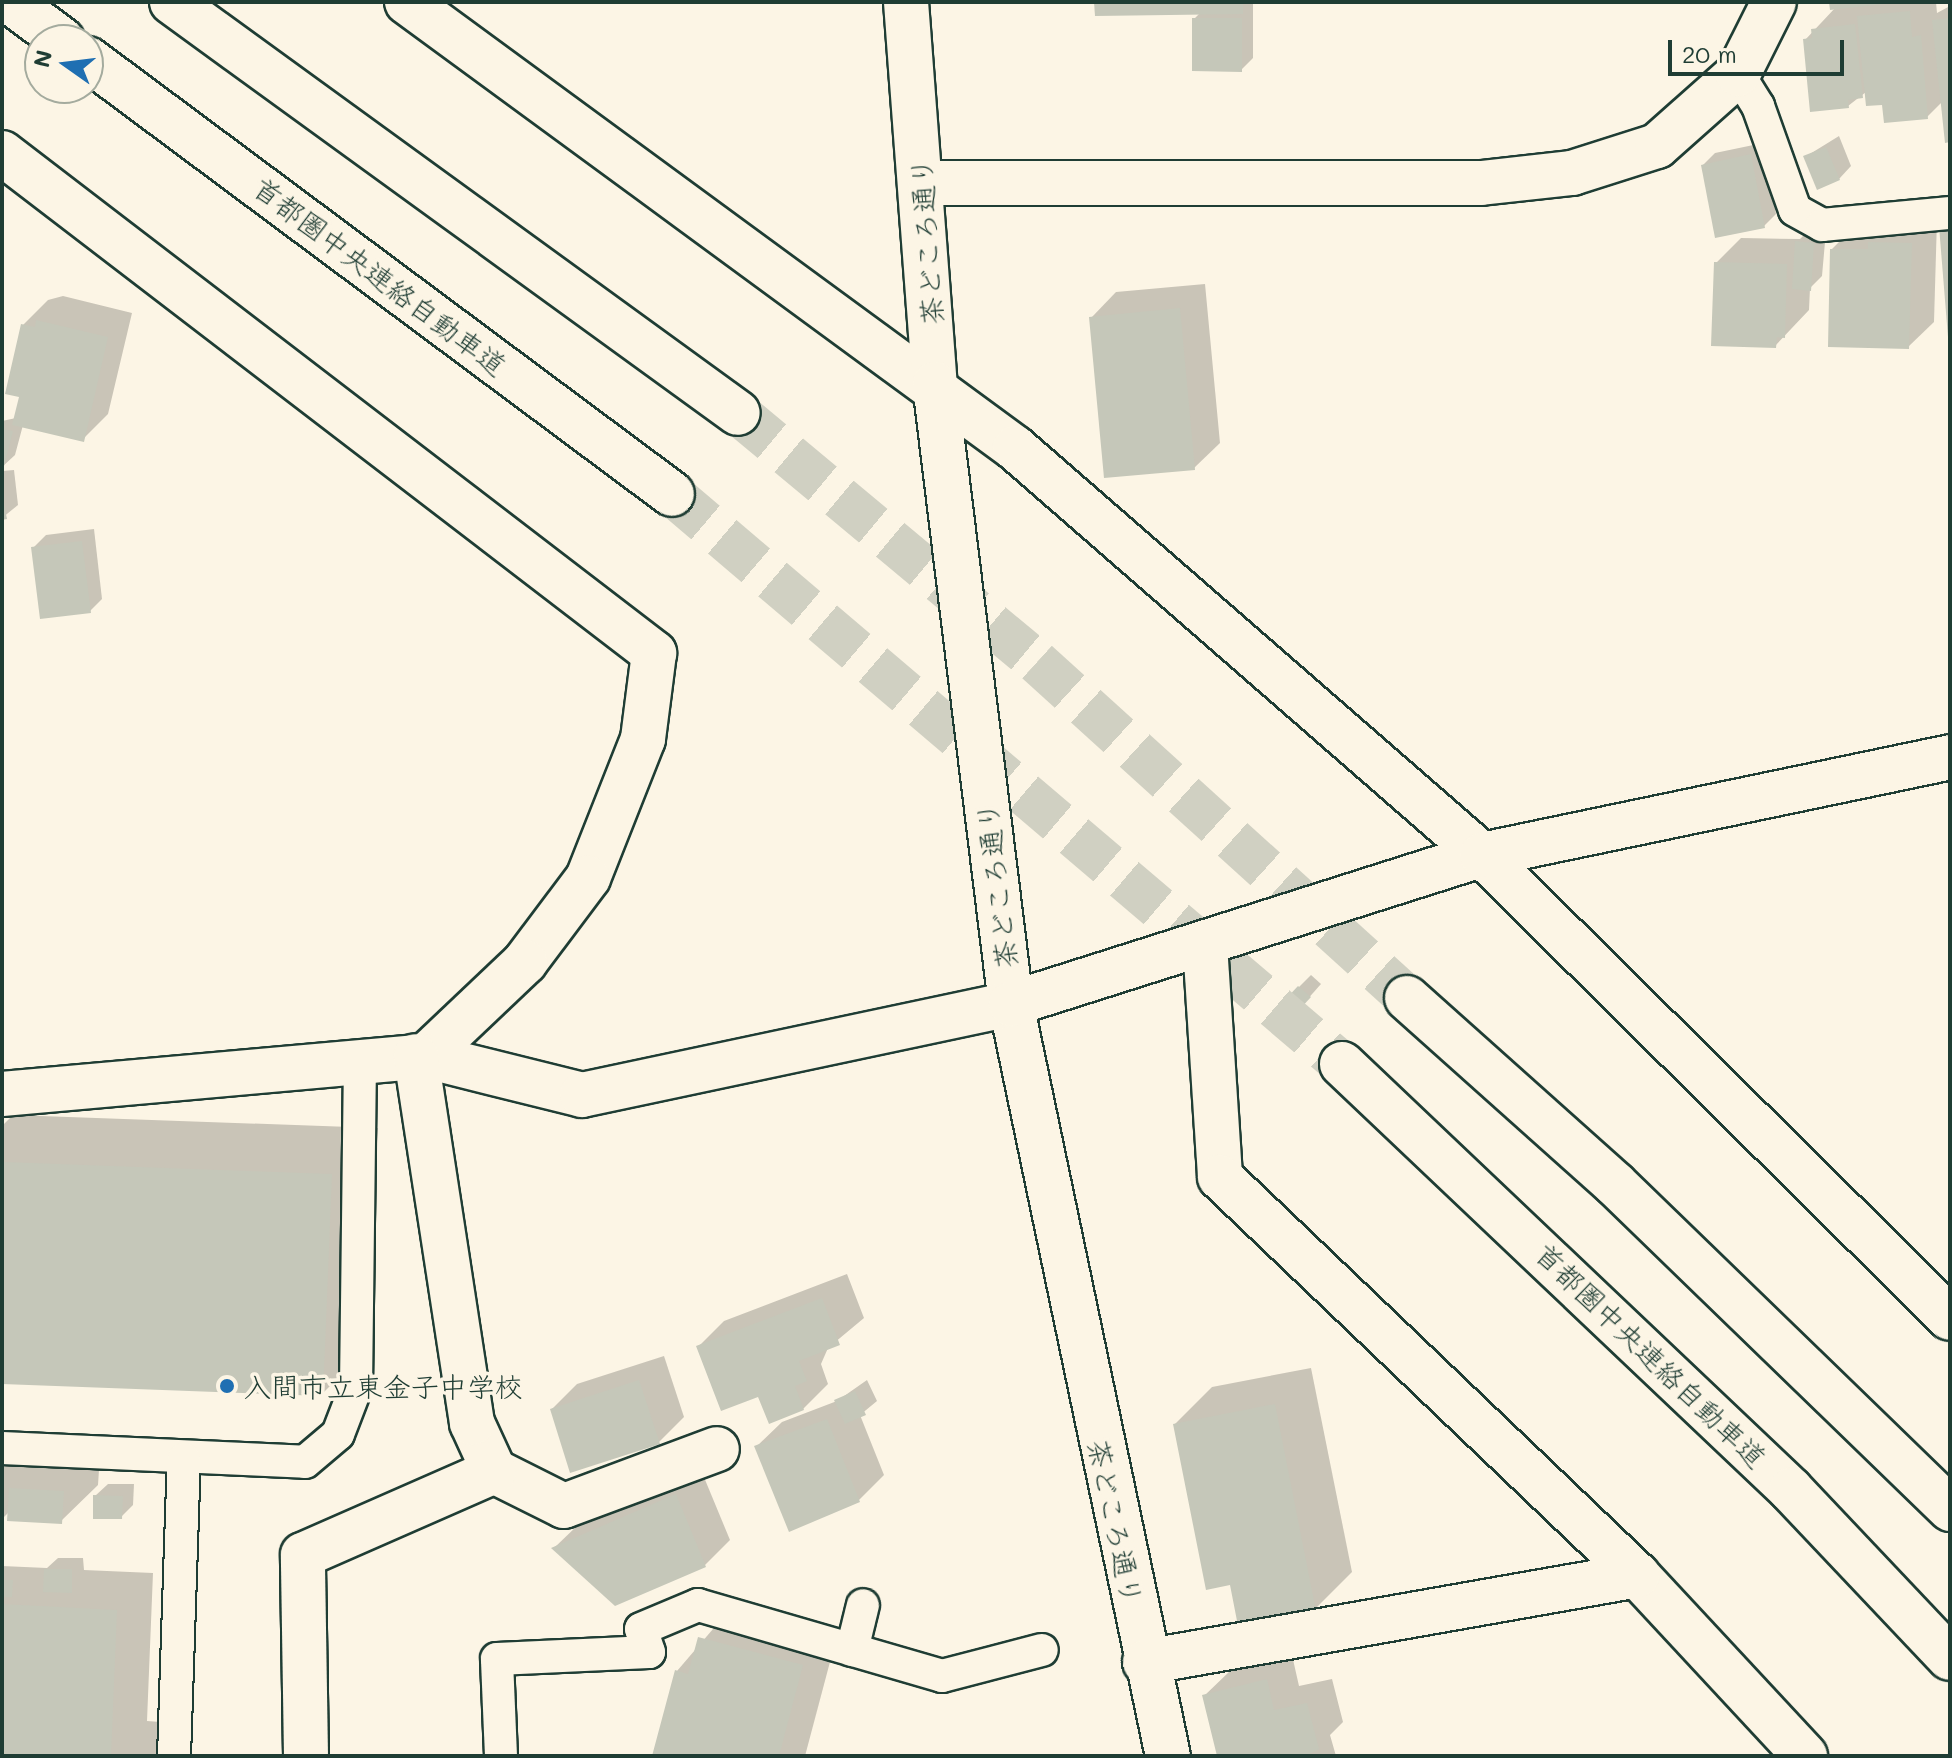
<!DOCTYPE html>
<html>
<head>
<meta charset="utf-8">
<style>
  body { margin:0 }
  #map { position:relative; width:1952px; height:1758px; overflow:hidden; background:#fcf5e5; font-family:Mali,"Klee One",sans-serif }
  div>[style] { position:absolute }
  .shadow>* { inset:0; background:#0003 }
  .building>* { inset:0; background:#c5c7b9 }
  .motorway-tunnel>* { height:44px; margin-top:-22px; transform-origin:0; background:repeating-linear-gradient(90deg,#d0d0c2 0 44px,transparent 0 66px) }
  .roads { filter:drop-shadow(2px 0 #1f3d34) drop-shadow(-2px 0 #1f3d34) drop-shadow(0 2px #1f3d34) drop-shadow(0 -2px #1f3d34) }
  .service>* { height:32px; margin:-16px; padding:0 16px; transform-origin:16px; border-radius:16px; background:#fcf5e5 }
  .minor>* { height:44px; margin:-22px; padding:0 22px; transform-origin:22px; border-radius:22px; background:#fcf5e5 }
  .motorway>* { height:44px; margin:-22px; padding:0 22px; transform-origin:22px; border-radius:22px; background:#fcf5e5 }
  .dots>* { width:22px; height:22px; translate:-50% -50%; box-sizing:border-box; border:4px solid #fcf5e5; border-radius:50% }
  span { translate:-50% -50%; white-space:nowrap; text-align:center; line-height:1.15; -webkit-text-stroke:7px #fcf5e5; paint-order:stroke }
  .street-label { font-size:28px; color:#1f3d34 }
  .poi-label { font-size:28px; color:#1f3d34 }
  .left { translate:0 -50%; text-align:left }
  .frame { position:absolute; inset:0; border:4px solid #1f3d34; pointer-events:none }
  .north { position:absolute; left:24px; top:24px; width:80px; height:80px; box-sizing:border-box; background:#fcf5e5; border:2px solid #a4ab9e; border-radius:50%; rotate:284deg; font-size:22px; font-weight:700; line-height:32px; text-align:center; color:#1f3d34 }
  .north::after { content:''; display:block; margin:auto; width:28px; height:36px; background:#1f6fb2; clip-path:polygon(50% 0,100% 100%,50% 72%,0 100%) }
  .scale { position:absolute; left:1668px; top:40px; width:176px; height:36px; box-sizing:border-box; border:4px solid #1f3d34; border-top:0; padding-left:10px; font-size:24px; line-height:28px; white-space:nowrap; color:#1f3d34; -webkit-text-stroke:6px #fcf5e5; paint-order:stroke }
</style>
</head>
<body>
<div id="map">
  <div class="shadow">
    <i style="clip-path:polygon(1096px 2px,1253px 2px,1253px 58px,1241px 70px,1194px 19px,1200px 13px)"></i>
    <i style="clip-path:polygon(1831px 2px,1936px 2px,1937px 13px,1950px 6px,1950px 140px,1943px 101px,1927px 117px,1866px 92px,1848px 106px,1805px 40px,1836px 7px)"></i>
    <i style="clip-path:polygon(1839px 136px,1851px 166px,1839px 179px,1805px 157px)"></i>
    <i style="clip-path:polygon(1763px 143px,1776px 214px,1764px 226px,1703px 165px,1715px 153px)"></i>
    <i style="clip-path:polygon(1937px 219px,1934px 322px,1908px 347px,1832px 249px,1857px 224px)"></i>
    <i style="clip-path:polygon(1809px 230px,1826px 231px,1822px 276px,1810px 288px,1809px 310px,1775px 346px,1716px 263px,1741px 238px,1800px 239px)"></i>
    <i style="clip-path:polygon(1205px 284px,1220px 443px,1194px 468px,1091px 318px,1116px 292px)"></i>
    <i style="clip-path:polygon(63px 296px,132px 313px,108px 414px,83px 439px,23px 425px,15px 455px,2px 467px,2px 421px,16px 418px,22px 396px,23px 325px,48px 300px)"></i>
    <i style="clip-path:polygon(14px 470px,18px 505px,2px 518px,2px 471px)"></i>
    <i style="clip-path:polygon(94px 529px,102px 599px,90px 611px,34px 547px,46px 535px)"></i>
    <i style="clip-path:polygon(1311px 975px,1321px 984px,1290px 1019px,1299px 987px)"></i>
    <i style="clip-path:polygon(13px 1115px,378px 1128px,369px 1347px,322px 1394px,2px 1382px,2px 1126px)"></i>
    <i style="clip-path:polygon(847px 1274px,864px 1318px,828px 1348px,821px 1364px,828px 1384px,803px 1409px,760px 1394px,699px 1346px,724px 1321px)"></i>
    <i style="clip-path:polygon(664px 1356px,684px 1417px,659px 1442px,552px 1409px,577px 1384px)"></i>
    <i style="clip-path:polygon(1311px 1368px,1352px 1572px,1315px 1609px,1231px 1582px,1175px 1424px,1212px 1387px)"></i>
    <i style="clip-path:polygon(867px 1380px,877px 1401px,860px 1415px,884px 1475px,859px 1500px,756px 1447px,782px 1422px,837px 1401px)"></i>
    <i style="clip-path:polygon(2px 1445px,36px 1448px,35px 1466px,48px 1452px,100px 1455px,98px 1485px,61px 1521px,10px 1511px,2px 1519px)"></i>
    <i style="clip-path:polygon(701px 1470px,730px 1540px,705px 1565px,554px 1548px,579px 1524px)"></i>
    <i style="clip-path:polygon(108px 1484px,134px 1484px,133px 1505px,121px 1517px,95px 1496px)"></i>
    <i style="clip-path:polygon(58px 1558px,83px 1558px,84px 1570px,153px 1573px,147px 1721px,174px 1723px,172px 1756px,2px 1756px,2px 1566px,47px 1568px)"></i>
    <i style="clip-path:polygon(737px 1601px,839px 1628px,805px 1756px,654px 1756px,677px 1671px)"></i>
    <i style="clip-path:polygon(1292px 1655px,1299px 1686px,1332px 1679px,1343px 1722px,1330px 1735px,1336px 1756px,1219px 1756px,1204px 1696px,1230px 1671px)"></i>
  </div>
  <div class="building">
    <i style="clip-path:polygon(1094px 2px,1243px 2px,1243px 14px,1095px 16px)"></i>
    <i style="clip-path:polygon(1829px 2px,1884px 2px,1884px 4px,1830px 10px)"></i>
    <i style="clip-path:polygon(1910px 11px,1912px 37px,1921px 35px,1928px 119px,1884px 123px,1882px 105px,1866px 106px,1857px 16px)"></i>
    <i style="clip-path:polygon(1192px 18px,1242px 18px,1242px 72px,1192px 71px)"></i>
    <i style="clip-path:polygon(1950px 18px,1950px 142px,1945px 143px,1932px 20px)"></i>
    <i style="clip-path:polygon(1855px 24px,1863px 98px,1848px 100px,1849px 108px,1810px 112px,1803px 39px,1812px 38px,1811px 29px)"></i>
    <i style="clip-path:polygon(1826px 147px,1840px 180px,1817px 190px,1803px 156px)"></i>
    <i style="clip-path:polygon(1751px 154px,1765px 228px,1715px 238px,1701px 165px)"></i>
    <i style="clip-path:polygon(1950px 225px,1950px 337px,1948px 337px,1939px 226px)"></i>
    <i style="clip-path:polygon(1795px 241px,1814px 243px,1811px 291px,1792px 289px)"></i>
    <i style="clip-path:polygon(1868px 242px,1912px 243px,1909px 349px,1828px 347px,1830px 249px,1868px 249px)"></i>
    <i style="clip-path:polygon(1714px 262px,1787px 264px,1785px 338px,1777px 337px,1776px 348px,1711px 346px)"></i>
    <i style="clip-path:polygon(1180px 308px,1195px 470px,1104px 478px,1089px 317px)"></i>
    <i style="clip-path:polygon(36px 320px,108px 337px,84px 442px,12px 425px,19px 397px,5px 394px,21px 324px,35px 327px)"></i>
    <i style="clip-path:polygon(2px 429px,13px 431px,3px 470px,2px 470px)"></i>
    <i style="clip-path:polygon(2px 494px,7px 519px,2px 520px)"></i>
    <i style="clip-path:polygon(82px 541px,91px 613px,40px 619px,31px 547px)"></i>
    <i style="clip-path:polygon(1298px 986px,1311px 997px,1277px 1034px,1264px 1022px)"></i>
    <i style="clip-path:polygon(2px 1162px,332px 1174px,323px 1396px,2px 1384px)"></i>
    <i style="clip-path:polygon(822px 1298px,840px 1345px,799px 1361px,807px 1381px,795px 1386px,804px 1410px,769px 1424px,758px 1397px,721px 1411px,696px 1346px)"></i>
    <i style="clip-path:polygon(639px 1380px,660px 1444px,570px 1473px,550px 1409px)"></i>
    <i style="clip-path:polygon(855px 1391px,866px 1415px,845px 1424px,834px 1400px)"></i>
    <i style="clip-path:polygon(1275px 1404px,1316px 1611px,1238px 1626px,1230px 1585px,1206px 1590px,1173px 1424px)"></i>
    <i style="clip-path:polygon(827px 1419px,860px 1502px,789px 1532px,754px 1446px)"></i>
    <i style="clip-path:polygon(9px 1488px,64px 1491px,62px 1524px,7px 1521px)"></i>
    <i style="clip-path:polygon(676px 1494px,706px 1567px,615px 1606px,551px 1548px)"></i>
    <i style="clip-path:polygon(93px 1495px,123px 1496px,122px 1519px,93px 1519px)"></i>
    <i style="clip-path:polygon(44px 1569px,72px 1569px,72px 1593px,43px 1592px)"></i>
    <i style="clip-path:polygon(2px 1580px,13px 1580px,12px 1597px,2px 1597px)"></i>
    <i style="clip-path:polygon(2px 1604px,117px 1610px,111px 1756px,2px 1756px)"></i>
    <i style="clip-path:polygon(698px 1637px,803px 1665px,779px 1756px,652px 1756px,675px 1670px,688px 1674px)"></i>
    <i style="clip-path:polygon(1267px 1679px,1274px 1710px,1307px 1703px,1319px 1749px,1305px 1756px,1217px 1756px,1202px 1695px)"></i>
  </div>
  <div class="motorway-tunnel">
    <i style="left:738px;top:413px;width:389px;rotate:39.8deg"></i>
    <i style="left:1037px;top:662px;width:500px;rotate:42.2deg"></i>
    <i style="left:672px;top:494px;width:880px;rotate:40.39deg"></i>
  </div>
  <div class="roads">
    <div class="service">
      <i style="left:1738px;top:74px;width:38px;rotate:58deg"></i>
      <i style="left:1758px;top:106px;width:110px;rotate:70.4deg"></i>
      <i style="left:1795px;top:210px;width:31px;rotate:29deg"></i>
      <i style="left:1822px;top:225px;width:129px;rotate:-5.4deg"></i>
      <i style="left:2px;top:1448px;width:303px;rotate:2.6deg"></i>
      <i style="left:305px;top:1462px;width:43px;rotate:-40.3deg"></i>
      <i style="left:338px;top:1434px;width:50px;rotate:-69deg"></i>
      <i style="left:356px;top:1387px;width:326px;rotate:-89.3deg"></i>
      <i style="left:852px;top:1650px;width:46px;rotate:-76.3deg"></i>
      <i style="left:174px;top:1756px;width:297px;rotate:-88.1deg"></i>
      <i style="left:501px;top:1756px;width:97px;rotate:-92.4deg"></i>
      <i style="left:497px;top:1659px;width:152px;rotate:-2.6deg"></i>
      <i style="left:649px;top:1652px;width:24px;rotate:-109deg"></i>
      <i style="left:641px;top:1629px;width:62px;rotate:-22.8deg"></i>
      <i style="left:698px;top:1605px;width:254px;rotate:16.2deg"></i>
      <i style="left:942px;top:1676px;width:103px;rotate:-14.6deg"></i>
    </div>
    <div class="minor">
      <i style="left:407px;top:2px;width:754px;rotate:36.26deg"></i>
      <i style="left:1015px;top:448px;width:619px;rotate:41.07deg"></i>
      <i style="left:1482px;top:855px;width:658px;rotate:44.69deg"></i>
      <i style="left:906px;top:2px;width:383px;rotate:85.7deg"></i>
      <i style="left:935px;top:384px;width:625px;rotate:83.01deg"></i>
      <i style="left:1011px;top:1004px;width:768px;rotate:78.21deg"></i>
      <i style="left:2px;top:153px;width:822px;rotate:37.48deg"></i>
      <i style="left:654px;top:653px;width:87px;rotate:97.3deg"></i>
      <i style="left:643px;top:739px;width:149px;rotate:111.6deg"></i>
      <i style="left:588px;top:878px;width:105px;rotate:126.9deg"></i>
      <i style="left:525px;top:962px;width:137px;rotate:136.5deg"></i>
      <i style="left:923px;top:183px;width:558px"></i>
      <i style="left:1481px;top:183px;width:92px;rotate:-6.3deg"></i>
      <i style="left:1572px;top:173px;width:89px;rotate:-17.6deg"></i>
      <i style="left:1657px;top:146px;width:108px;rotate:-41.6deg"></i>
      <i style="left:1738px;top:74px;width:80px;rotate:-63.4deg"></i>
      <i style="left:1205px;top:944px;width:233px;rotate:86.3deg"></i>
      <i style="left:1220px;top:1177px;width:576px;rotate:43.66deg"></i>
      <i style="left:1637px;top:1575px;width:247px;rotate:47.1deg"></i>
      <i style="left:2px;top:1094px;width:426px;rotate:-5.1deg"></i>
      <i style="left:426px;top:1056px;width:161px;rotate:14deg"></i>
      <i style="left:582px;top:1095px;width:439px;rotate:-12deg"></i>
      <i style="left:1011px;top:1004px;width:494px;rotate:-17.6deg"></i>
      <i style="left:1482px;top:855px;width:478px;rotate:-11.8deg"></i>
      <i style="left:494px;top:1471px;width:78px;rotate:26.6deg"></i>
      <i style="left:564px;top:1506px;width:163px;rotate:-20.4deg"></i>
      <i style="left:1145px;top:1662px;width:500px;rotate:-10deg"></i>
      <i style="left:306px;top:1756px;width:201px;rotate:-90.9deg"></i>
      <i style="left:303px;top:1555px;width:209px;rotate:-23.7deg"></i>
      <i style="left:494px;top:1471px;width:53px;rotate:-114.6deg"></i>
      <i style="left:472px;top:1423px;width:371px;rotate:-98.7deg"></i>
    </div>
    <div class="motorway">
      <i style="left:11px;top:2px;width:64px;rotate:36.7deg"></i>
      <i style="left:172px;top:2px;width:699px;rotate:35.99deg"></i>
      <i style="left:88px;top:59px;width:728px;rotate:36.68deg"></i>
      <i style="left:1407px;top:998px;width:279px;rotate:41.8deg"></i>
      <i style="left:1615px;top:1184px;width:467px;rotate:44.1deg"></i>
      <i style="left:1342px;top:1064px;width:619px;rotate:43.49deg"></i>
      <i style="left:1791px;top:1490px;width:231px;rotate:46.6deg"></i>
    </div>
  </div>
  <div class="dots">
    <i style="left:227px;top:1386px;background:#1f6fb2"></i>
  </div>
  <div class="street-label">
    <span style="left:926px;top:241px;rotate:-94deg">茶どころ通り</span>
    <span style="left:380px;top:276px;rotate:37deg">首都圏中央連絡自動車道</span>
    <span style="left:996px;top:885px;rotate:-97deg">茶どころ通り</span>
    <span style="left:1651px;top:1355px;rotate:44deg">首都圏中央連絡自動車道</span>
    <span style="left:1116px;top:1522px;rotate:78deg">茶どころ通り</span>
  </div>
  <div class="poi-label">
    <span class="left" style="left:243px;top:1386px">入間市立東金子中学校</span>
  </div>
  <div class="frame"></div>
  <div class="north">N</div>
  <div class="scale">20 m</div>
</div>
</body>
</html>
